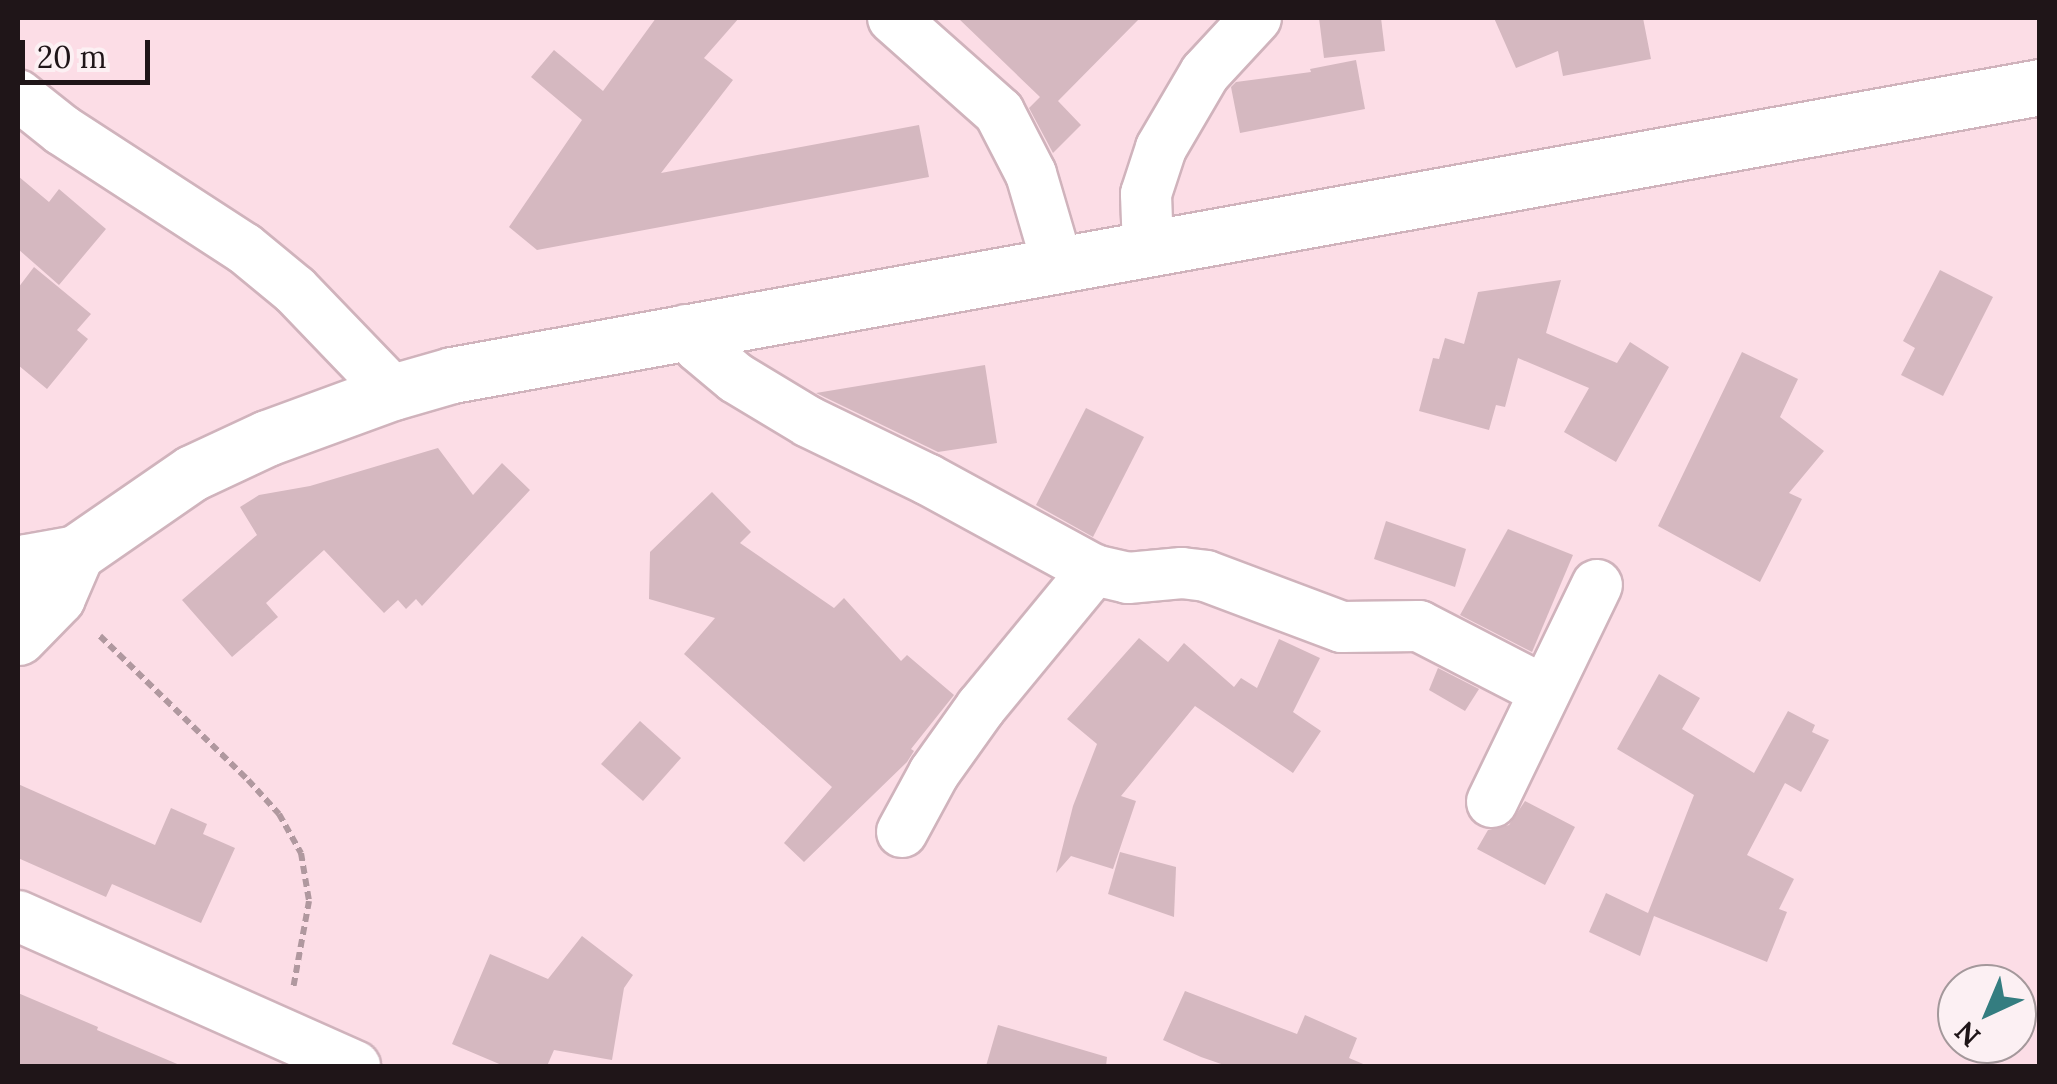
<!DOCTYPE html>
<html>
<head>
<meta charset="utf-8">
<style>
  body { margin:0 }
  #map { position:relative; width:2057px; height:1084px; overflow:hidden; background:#fcdde6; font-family:Lora,serif }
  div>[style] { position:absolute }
  .building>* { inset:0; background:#d5b8c0 }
  .path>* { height:6px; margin-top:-3px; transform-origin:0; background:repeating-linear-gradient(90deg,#b0989f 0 8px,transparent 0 13px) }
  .roads { filter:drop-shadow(2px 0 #d0b3bc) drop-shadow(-2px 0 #d0b3bc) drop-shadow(0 2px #d0b3bc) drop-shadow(0 -2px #d0b3bc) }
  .street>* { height:50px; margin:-25px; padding:0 25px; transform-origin:25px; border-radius:25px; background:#fff }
  .secondary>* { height:55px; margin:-27.5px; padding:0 27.5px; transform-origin:27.5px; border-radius:27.5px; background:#fff }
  span { translate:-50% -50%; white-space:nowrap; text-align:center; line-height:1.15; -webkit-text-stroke:10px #fcf0f3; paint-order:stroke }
  .frame { position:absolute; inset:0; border:20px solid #1f1518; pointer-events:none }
  .north { position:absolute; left:1937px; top:964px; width:100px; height:100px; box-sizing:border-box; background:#fcf0f3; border:2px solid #a4989b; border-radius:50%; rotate:224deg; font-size:28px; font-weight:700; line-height:40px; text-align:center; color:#1f1518 }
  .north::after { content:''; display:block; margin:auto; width:35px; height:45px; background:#347d80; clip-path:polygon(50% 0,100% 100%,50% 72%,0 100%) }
  .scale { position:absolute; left:20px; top:40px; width:130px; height:45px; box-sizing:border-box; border:5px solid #1f1518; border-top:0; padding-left:12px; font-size:30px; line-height:35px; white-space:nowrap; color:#1f1518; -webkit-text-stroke:8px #fcf0f3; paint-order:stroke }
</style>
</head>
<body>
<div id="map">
  <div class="building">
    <i style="clip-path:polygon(656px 18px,739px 18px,704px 58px,733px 80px,661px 173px,919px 125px,929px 177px,537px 250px,509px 227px,582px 120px,531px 77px,554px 50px,603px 91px)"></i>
    <i style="clip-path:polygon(958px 18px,1140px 18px,1058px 101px,1081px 125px,1053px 153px,1029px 108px,1040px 97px)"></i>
    <i style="clip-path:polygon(1319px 18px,1381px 18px,1385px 51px,1324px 58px)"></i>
    <i style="clip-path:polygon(1494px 18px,1643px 18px,1651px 59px,1563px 76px,1558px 51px,1516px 68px)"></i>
    <i style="clip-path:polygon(1356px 60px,1365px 109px,1240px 133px,1231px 87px,1236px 82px,1311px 72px,1310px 69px)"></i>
    <i style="clip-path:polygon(18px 176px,49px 202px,59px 189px,106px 229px,59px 285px,18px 249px)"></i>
    <i style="clip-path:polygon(34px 267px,91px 314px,77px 330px,88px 339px,47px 389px,18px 365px,18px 288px)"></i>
    <i style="clip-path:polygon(1940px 270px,1993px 297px,1943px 396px,1901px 375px,1915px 348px,1903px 341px)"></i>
    <i style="clip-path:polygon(1561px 280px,1546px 333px,1617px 363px,1630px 342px,1669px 367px,1616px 462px,1564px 432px,1589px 388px,1518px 358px,1505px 407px,1496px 405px,1489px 430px,1419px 411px,1433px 358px,1439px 359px,1445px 338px,1464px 344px,1478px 292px)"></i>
    <i style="clip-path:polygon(1742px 352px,1798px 379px,1780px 417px,1824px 451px,1789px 493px,1802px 499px,1760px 582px,1658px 526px)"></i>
    <i style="clip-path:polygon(985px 365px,997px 443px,938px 452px,816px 393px)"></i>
    <i style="clip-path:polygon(1086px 408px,1144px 437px,1093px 537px,1036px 505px)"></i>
    <i style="clip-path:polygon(438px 448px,473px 495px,502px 463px,530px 490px,422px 606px,416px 599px,406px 609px,398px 600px,384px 613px,324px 550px,266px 603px,278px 617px,232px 657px,182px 600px,257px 535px,240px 507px,259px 495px,310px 486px)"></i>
    <i style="clip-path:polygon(712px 492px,751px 532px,740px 543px,834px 608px,844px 598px,901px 661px,907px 655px,954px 695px,911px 749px,914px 751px,907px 762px,804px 862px,784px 843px,832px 787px,684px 654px,715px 618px,649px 599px,650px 552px)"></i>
    <i style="clip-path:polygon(1386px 521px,1466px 549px,1455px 587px,1374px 559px)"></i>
    <i style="clip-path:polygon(1508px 529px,1573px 555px,1532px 652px,1460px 615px)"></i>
    <i style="clip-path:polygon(1139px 638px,1168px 662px,1184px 643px,1234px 687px,1241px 678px,1257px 688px,1279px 639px,1320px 658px,1293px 712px,1321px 731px,1293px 773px,1195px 706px,1121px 796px,1136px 801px,1113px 869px,1071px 856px,1056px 873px,1073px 806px,1097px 744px,1067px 719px)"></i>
    <i style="clip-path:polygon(1438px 668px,1479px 689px,1465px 711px,1429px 690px)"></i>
    <i style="clip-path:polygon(1659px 674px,1700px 698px,1682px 729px,1754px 773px,1788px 711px,1815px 725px,1812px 732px,1829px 740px,1801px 792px,1785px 783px,1747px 855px,1794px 879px,1779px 909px,1787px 912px,1767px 962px,1654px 916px,1640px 956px,1589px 932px,1606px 893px,1648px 913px,1694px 795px,1617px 749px)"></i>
    <i style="clip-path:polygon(640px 721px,681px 758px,643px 801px,601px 764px)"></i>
    <i style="clip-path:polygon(18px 784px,155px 845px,171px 808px,207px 824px,203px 834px,235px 848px,201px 923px,112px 884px,106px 897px,18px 858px)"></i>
    <i style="clip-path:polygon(1525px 801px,1575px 827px,1545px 885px,1477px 849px,1488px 830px,1509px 825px)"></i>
    <i style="clip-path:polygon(1120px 852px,1176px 867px,1174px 917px,1108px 894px)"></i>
    <i style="clip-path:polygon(582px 936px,633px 975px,624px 988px,612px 1060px,554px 1050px,547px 1066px,504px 1066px,452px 1044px,490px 954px,548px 979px)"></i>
    <i style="clip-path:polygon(1185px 991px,1297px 1034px,1305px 1015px,1357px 1038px,1349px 1058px,1368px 1066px,1227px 1066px,1201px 1057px,1163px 1040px)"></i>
    <i style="clip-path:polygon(18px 993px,98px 1027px,97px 1030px,182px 1066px,18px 1066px)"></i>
    <i style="clip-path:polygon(998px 1025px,1107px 1057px,1106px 1066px,986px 1066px)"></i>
  </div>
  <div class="path">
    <i style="left:100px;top:636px;width:206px;rotate:44.2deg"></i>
    <i style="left:248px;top:780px;width:46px;rotate:47.6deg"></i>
    <i style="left:279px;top:814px;width:45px;rotate:60.6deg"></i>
    <i style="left:301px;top:853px;width:49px;rotate:80.5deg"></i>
    <i style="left:309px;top:901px;width:89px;rotate:100.3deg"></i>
  </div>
  <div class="roads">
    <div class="street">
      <i style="left:893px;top:18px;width:142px;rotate:41.6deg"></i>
      <i style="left:999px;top:112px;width:70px;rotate:62.7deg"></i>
      <i style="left:1031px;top:174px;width:96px;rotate:73.6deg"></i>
      <i style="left:18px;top:95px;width:56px;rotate:38.5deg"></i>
      <i style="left:62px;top:130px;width:217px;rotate:33deg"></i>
      <i style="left:244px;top:248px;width:66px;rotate:39.5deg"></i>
      <i style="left:295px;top:290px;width:141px;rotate:46.1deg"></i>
      <i style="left:1148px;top:249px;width:55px;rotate:-92.1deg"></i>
      <i style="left:1146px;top:194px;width:48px;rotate:-71.9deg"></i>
      <i style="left:1161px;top:148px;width:87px;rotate:-59.6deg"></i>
      <i style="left:1205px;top:73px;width:75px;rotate:-47.2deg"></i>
      <i style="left:686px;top:330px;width:21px;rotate:53deg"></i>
      <i style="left:699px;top:347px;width:48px;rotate:40deg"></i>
      <i style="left:736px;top:378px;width:85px;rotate:31.1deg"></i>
      <i style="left:809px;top:422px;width:131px;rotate:25.8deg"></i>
      <i style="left:927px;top:479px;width:190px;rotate:28.6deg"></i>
      <i style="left:1094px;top:570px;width:35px;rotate:13deg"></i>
      <i style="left:1128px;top:578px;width:54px;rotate:-5.3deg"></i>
      <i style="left:1182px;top:573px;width:24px;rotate:7deg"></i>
      <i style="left:1206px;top:576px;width:145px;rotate:20.6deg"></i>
      <i style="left:1342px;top:627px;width:77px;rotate:-0.7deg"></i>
      <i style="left:1419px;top:626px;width:142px;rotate:27.3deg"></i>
      <i style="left:1492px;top:802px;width:241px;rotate:-64.2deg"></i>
      <i style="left:902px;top:832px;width:67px;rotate:-61.5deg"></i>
      <i style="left:934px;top:773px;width:81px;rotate:-54.5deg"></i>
      <i style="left:981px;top:707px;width:178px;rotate:-50.5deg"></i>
      <i style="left:18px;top:916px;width:369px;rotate:24deg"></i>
    </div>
    <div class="secondary">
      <i style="left:18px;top:570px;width:11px;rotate:-45deg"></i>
      <i style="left:26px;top:562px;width:51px;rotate:-10.2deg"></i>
      <i style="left:76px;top:553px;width:141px;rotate:-34.6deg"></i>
      <i style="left:192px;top:473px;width:83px;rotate:-25deg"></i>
      <i style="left:267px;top:438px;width:134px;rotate:-20.1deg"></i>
      <i style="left:393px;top:392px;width:61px;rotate:-16.1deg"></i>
      <i style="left:452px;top:375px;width:1614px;rotate:-10.28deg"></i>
      <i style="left:18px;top:637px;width:56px;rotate:-45.7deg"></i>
      <i style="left:57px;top:597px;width:48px;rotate:-66.6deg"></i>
    </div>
  </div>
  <div class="frame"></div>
  <div class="north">N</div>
  <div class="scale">20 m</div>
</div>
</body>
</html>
